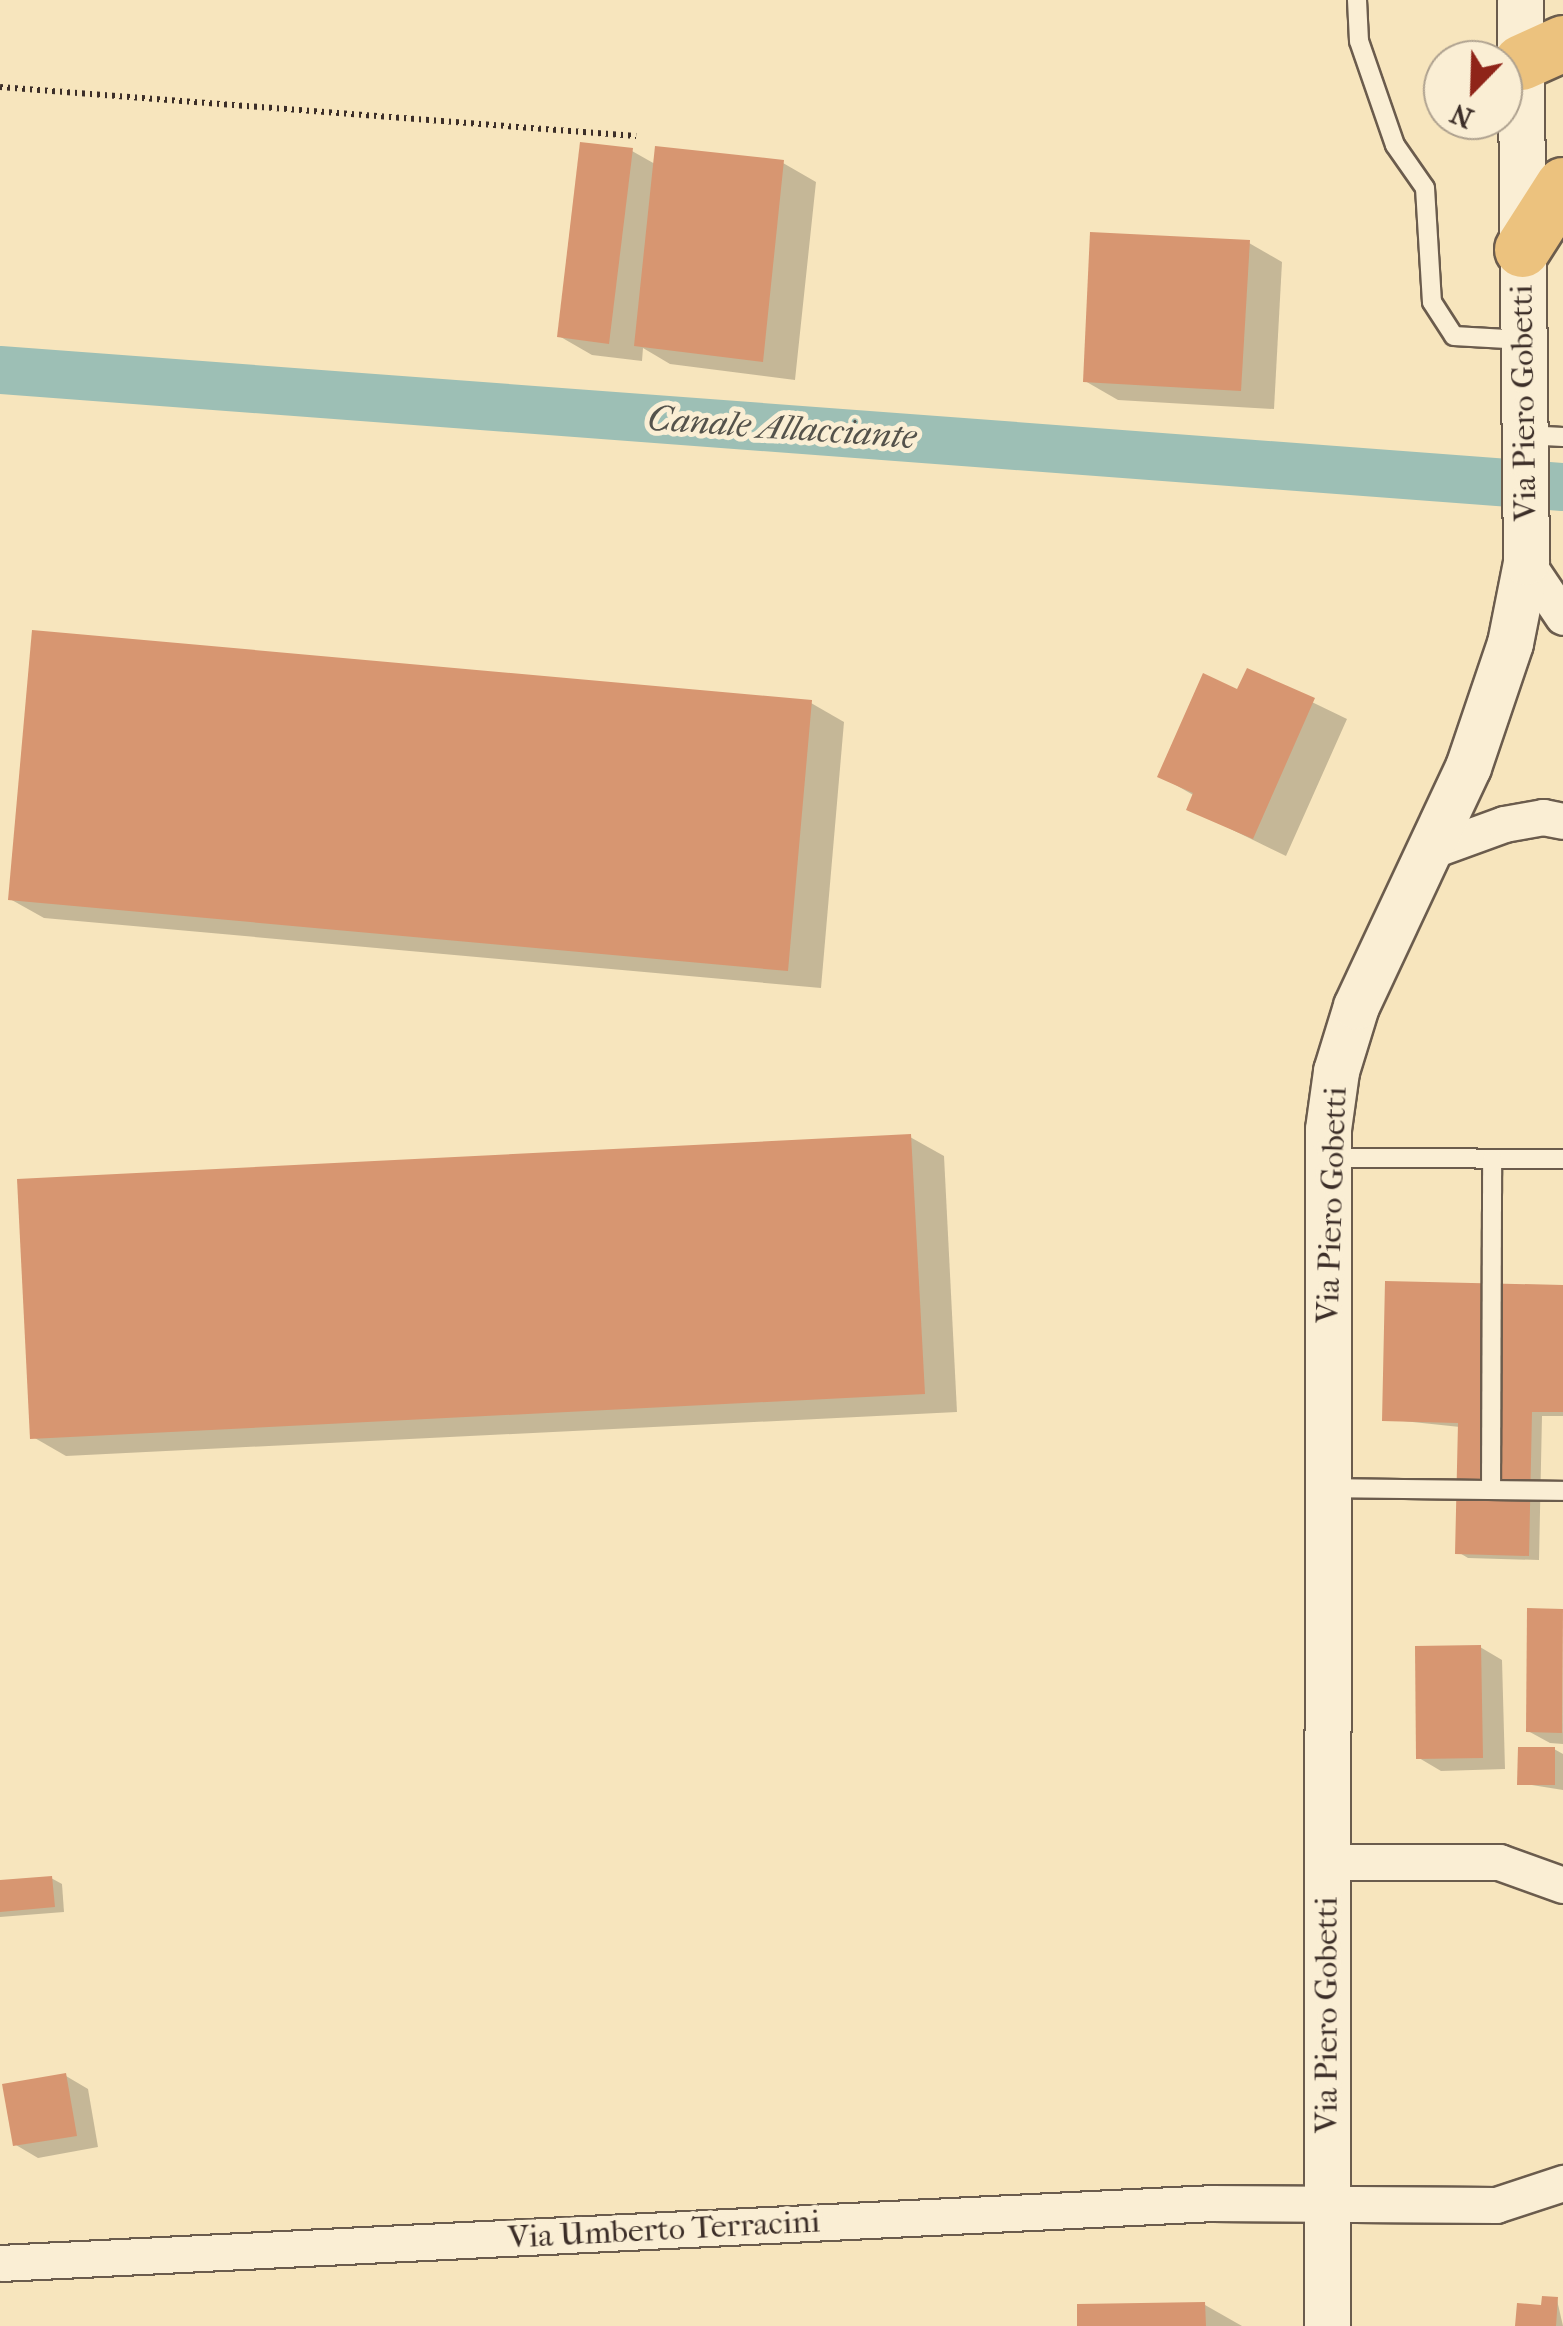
<!DOCTYPE html>
<html>
<head>
<meta charset="utf-8">
<style>
  body { margin:0 }
  #map { position:relative; width:1563px; height:2326px; overflow:hidden; background:#f7e5bd; font-family:"IM FELL French Canon",serif }
  div>[style] { position:absolute }
  .shadow>* { inset:0; background:#0003 }
  .canal>* { height:48px; margin:-24px; padding:0 24px; transform-origin:24px; border-radius:24px; background:#9dbfb5 }
  .building>* { inset:0; background:#d79671 }
  .path>* { height:6px; margin-top:-3px; transform-origin:0; background:repeating-linear-gradient(90deg,#3c2e28 0 2.5px,transparent 0 7.5px) }
  .roads { filter:drop-shadow(2px 0 #6b5c4d) drop-shadow(-2px 0 #6b5c4d) drop-shadow(0 2px #6b5c4d) drop-shadow(0 -2px #6b5c4d) }
  .service>* { height:18px; margin:-9px; padding:0 9px; transform-origin:9px; border-radius:9px; background:#faeed4 }
  .minor>* { height:35px; margin:-17.5px; padding:0 17.5px; transform-origin:17.5px; border-radius:17.5px; background:#faeed4 }
  .tertiary>* { height:45px; margin:-22.5px; padding:0 22.5px; transform-origin:22.5px; border-radius:22.5px; background:#faeed4 }
  .trunk>* { height:55px; margin:-27.5px; padding:0 27.5px; transform-origin:27.5px; border-radius:27.5px; background:#ecc27e }
  span { translate:-50% -50%; white-space:nowrap; text-align:center; line-height:1.15; -webkit-text-stroke:10px #faeed4; paint-order:stroke }
  .street-label { font-size:32px; color:#3c2e28 }
  .water-label { font-size:35px; color:#54524b; font-style:italic }
  .north { position:absolute; left:1423px; top:40px; width:100px; height:100px; box-sizing:border-box; background:#faeed4; border:2px solid #aea18f; border-radius:50%; rotate:203deg; font-size:28px; font-weight:700; line-height:40px; text-align:center; color:#3c2e28 }
  .north::after { content:''; display:block; margin:auto; width:35px; height:45px; background:#8f2418; clip-path:polygon(50% 0,100% 100%,50% 72%,0 100%) }
</style>
</head>
<body>
<div id="map">
  <div class="shadow">
    <i style="clip-path:polygon(632px 151px,655px 164px,783px 163px,816px 182px,795px 380px,670px 364px,643px 348px,642px 361px,592px 355px,559px 336px)"></i>
    <i style="clip-path:polygon(1249px 243px,1282px 262px,1274px 409px,1118px 400px,1085px 381px)"></i>
    <i style="clip-path:polygon(1248px 671px,1347px 719px,1286px 856px,1190px 809px,1195px 796px,1160px 776px,1238px 692px)"></i>
    <i style="clip-path:polygon(811px 703px,844px 722px,821px 988px,44px 918px,10px 899px)"></i>
    <i style="clip-path:polygon(910px 1137px,944px 1156px,957px 1412px,66px 1456px,33px 1437px)"></i>
    <i style="clip-path:polygon(1563px 1288px,1563px 1416px,1542px 1416px,1539px 1560px,1468px 1558px,1458px 1552px,1460px 1427px,1384px 1419px)"></i>
    <i style="clip-path:polygon(1562px 1612px,1563px 1744px,1550px 1743px,1528px 1731px)"></i>
    <i style="clip-path:polygon(1480px 1647px,1502px 1660px,1505px 1769px,1441px 1771px,1419px 1758px)"></i>
    <i style="clip-path:polygon(1554px 1749px,1563px 1754px,1563px 1790px,1520px 1783px)"></i>
    <i style="clip-path:polygon(51px 1878px,62px 1884px,64px 1912px,0 1917px,0 1882px)"></i>
    <i style="clip-path:polygon(66px 2076px,88px 2089px,98px 2147px,38px 2158px,16px 2145px)"></i>
    <i style="clip-path:polygon(1557px 2300px,1563px 2326px,1518px 2326px)"></i>
    <i style="clip-path:polygon(1205px 2305px,1242px 2326px,1080px 2326px)"></i>
  </div>
  <div class="canal">
    <i style="left:0;top:370px;width:1567px;rotate:4.28deg"></i>
  </div>
  <div class="building">
    <i style="clip-path:polygon(580px 142px,633px 148px,609px 344px,557px 337px)"></i>
    <i style="clip-path:polygon(655px 146px,784px 160px,763px 362px,634px 346px)"></i>
    <i style="clip-path:polygon(1090px 232px,1250px 240px,1241px 391px,1083px 382px)"></i>
    <i style="clip-path:polygon(32px 630px,812px 700px,788px 971px,8px 900px)"></i>
    <i style="clip-path:polygon(1247px 668px,1315px 698px,1253px 839px,1186px 810px,1193px 793px,1157px 777px,1203px 673px,1237px 689px)"></i>
    <i style="clip-path:polygon(911px 1134px,925px 1394px,30px 1439px,17px 1179px)"></i>
    <i style="clip-path:polygon(1385px 1281px,1563px 1285px,1563px 1412px,1532px 1412px,1529px 1556px,1455px 1554px,1458px 1423px,1382px 1421px)"></i>
    <i style="clip-path:polygon(1527px 1608px,1563px 1609px,1562px 1733px,1526px 1732px)"></i>
    <i style="clip-path:polygon(1481px 1645px,1483px 1758px,1416px 1759px,1415px 1646px)"></i>
    <i style="clip-path:polygon(1518px 1747px,1555px 1747px,1555px 1785px,1517px 1785px)"></i>
    <i style="clip-path:polygon(52px 1876px,55px 1907px,0 1912px,0 1880px)"></i>
    <i style="clip-path:polygon(66px 2073px,77px 2136px,13px 2146px,2px 2084px)"></i>
    <i style="clip-path:polygon(1542px 2296px,1558px 2297px,1556px 2326px,1515px 2326px,1517px 2303px,1541px 2305px)"></i>
    <i style="clip-path:polygon(1205px 2302px,1206px 2326px,1077px 2326px,1077px 2304px)"></i>
  </div>
  <div class="path">
    <i style="left:0;top:87px;width:638px;rotate:4.41deg"></i>
  </div>
  <div class="roads">
    <div class="service">
      <i style="left:1357px;top:0;width:41px;rotate:87.2deg"></i>
      <i style="left:1359px;top:41px;width:110px;rotate:70.9deg"></i>
      <i style="left:1395px;top:145px;width:52px;rotate:55.1deg"></i>
      <i style="left:1425px;top:188px;width:114px;rotate:86.5deg"></i>
      <i style="left:1432px;top:302px;width:40px;rotate:57.1deg"></i>
      <i style="left:1454px;top:336px;width:70px;rotate:3.3deg"></i>
      <i style="left:1525px;top:435px;width:38px;rotate:3deg"></i>
      <i style="left:1329px;top:1158px;width:234px;rotate:0.2deg"></i>
      <i style="left:1328px;top:1488px;width:235px;rotate:0.7deg"></i>
      <i style="left:1491px;top:1490px;width:331px;rotate:-89.8deg"></i>
    </div>
    <div class="minor">
      <i style="left:1526px;top:562px;width:66px;rotate:56.1deg"></i>
      <i style="left:1430px;top:851px;width:79px;rotate:-20deg"></i>
      <i style="left:1504px;top:824px;width:40px;rotate:-10deg"></i>
      <i style="left:1543px;top:817px;width:20px;rotate:11deg"></i>
      <i style="left:1327px;top:1862px;width:172px"></i>
      <i style="left:1499px;top:1862px;width:68px;rotate:19.8deg"></i>
      <i style="left:0;top:2263px;width:1213px;rotate:-2.83deg"></i>
      <i style="left:1212px;top:2203px;width:284px;rotate:0.4deg"></i>
      <i style="left:1496px;top:2205px;width:71px;rotate:-18.2deg"></i>
    </div>
    <div class="tertiary">
      <i style="left:1327px;top:2326px;width:1197px;rotate:-89.95deg"></i>
      <i style="left:1328px;top:1129px;width:59px;rotate:-82.1deg"></i>
      <i style="left:1336px;top:1071px;width:68px;rotate:-72.9deg"></i>
      <i style="left:1356px;top:1006px;width:264px;rotate:-64.9deg"></i>
      <i style="left:1468px;top:767px;width:131px;rotate:-71.3deg"></i>
      <i style="left:1510px;top:643px;width:83px;rotate:-78.8deg"></i>
      <i style="left:1526px;top:562px;width:562px;rotate:-90.61deg"></i>
    </div>
    <div class="trunk">
      <i style="left:1521px;top:62px;width:46px;rotate:-24.3deg"></i>
      <i style="left:1522px;top:249px;width:76px;rotate:-57.4deg"></i>
    </div>
  </div>
  <div class="street-label">
    <span style="left:1524px;top:403px;rotate:-91deg">Via Piero Gobetti</span>
    <span style="left:1332px;top:1205px;rotate:-88deg">Via Piero Gobetti</span>
    <span style="left:1327px;top:2015px;rotate:-90deg">Via Piero Gobetti</span>
    <span style="left:664px;top:2230px;rotate:-3deg">Via Umberto Terracini</span>
  </div>
  <div class="water-label">
    <span style="left:782px;top:428px;rotate:4deg">Canale Allacciante</span>
  </div>
  <div class="north">N</div>
</div>
</body>
</html>
